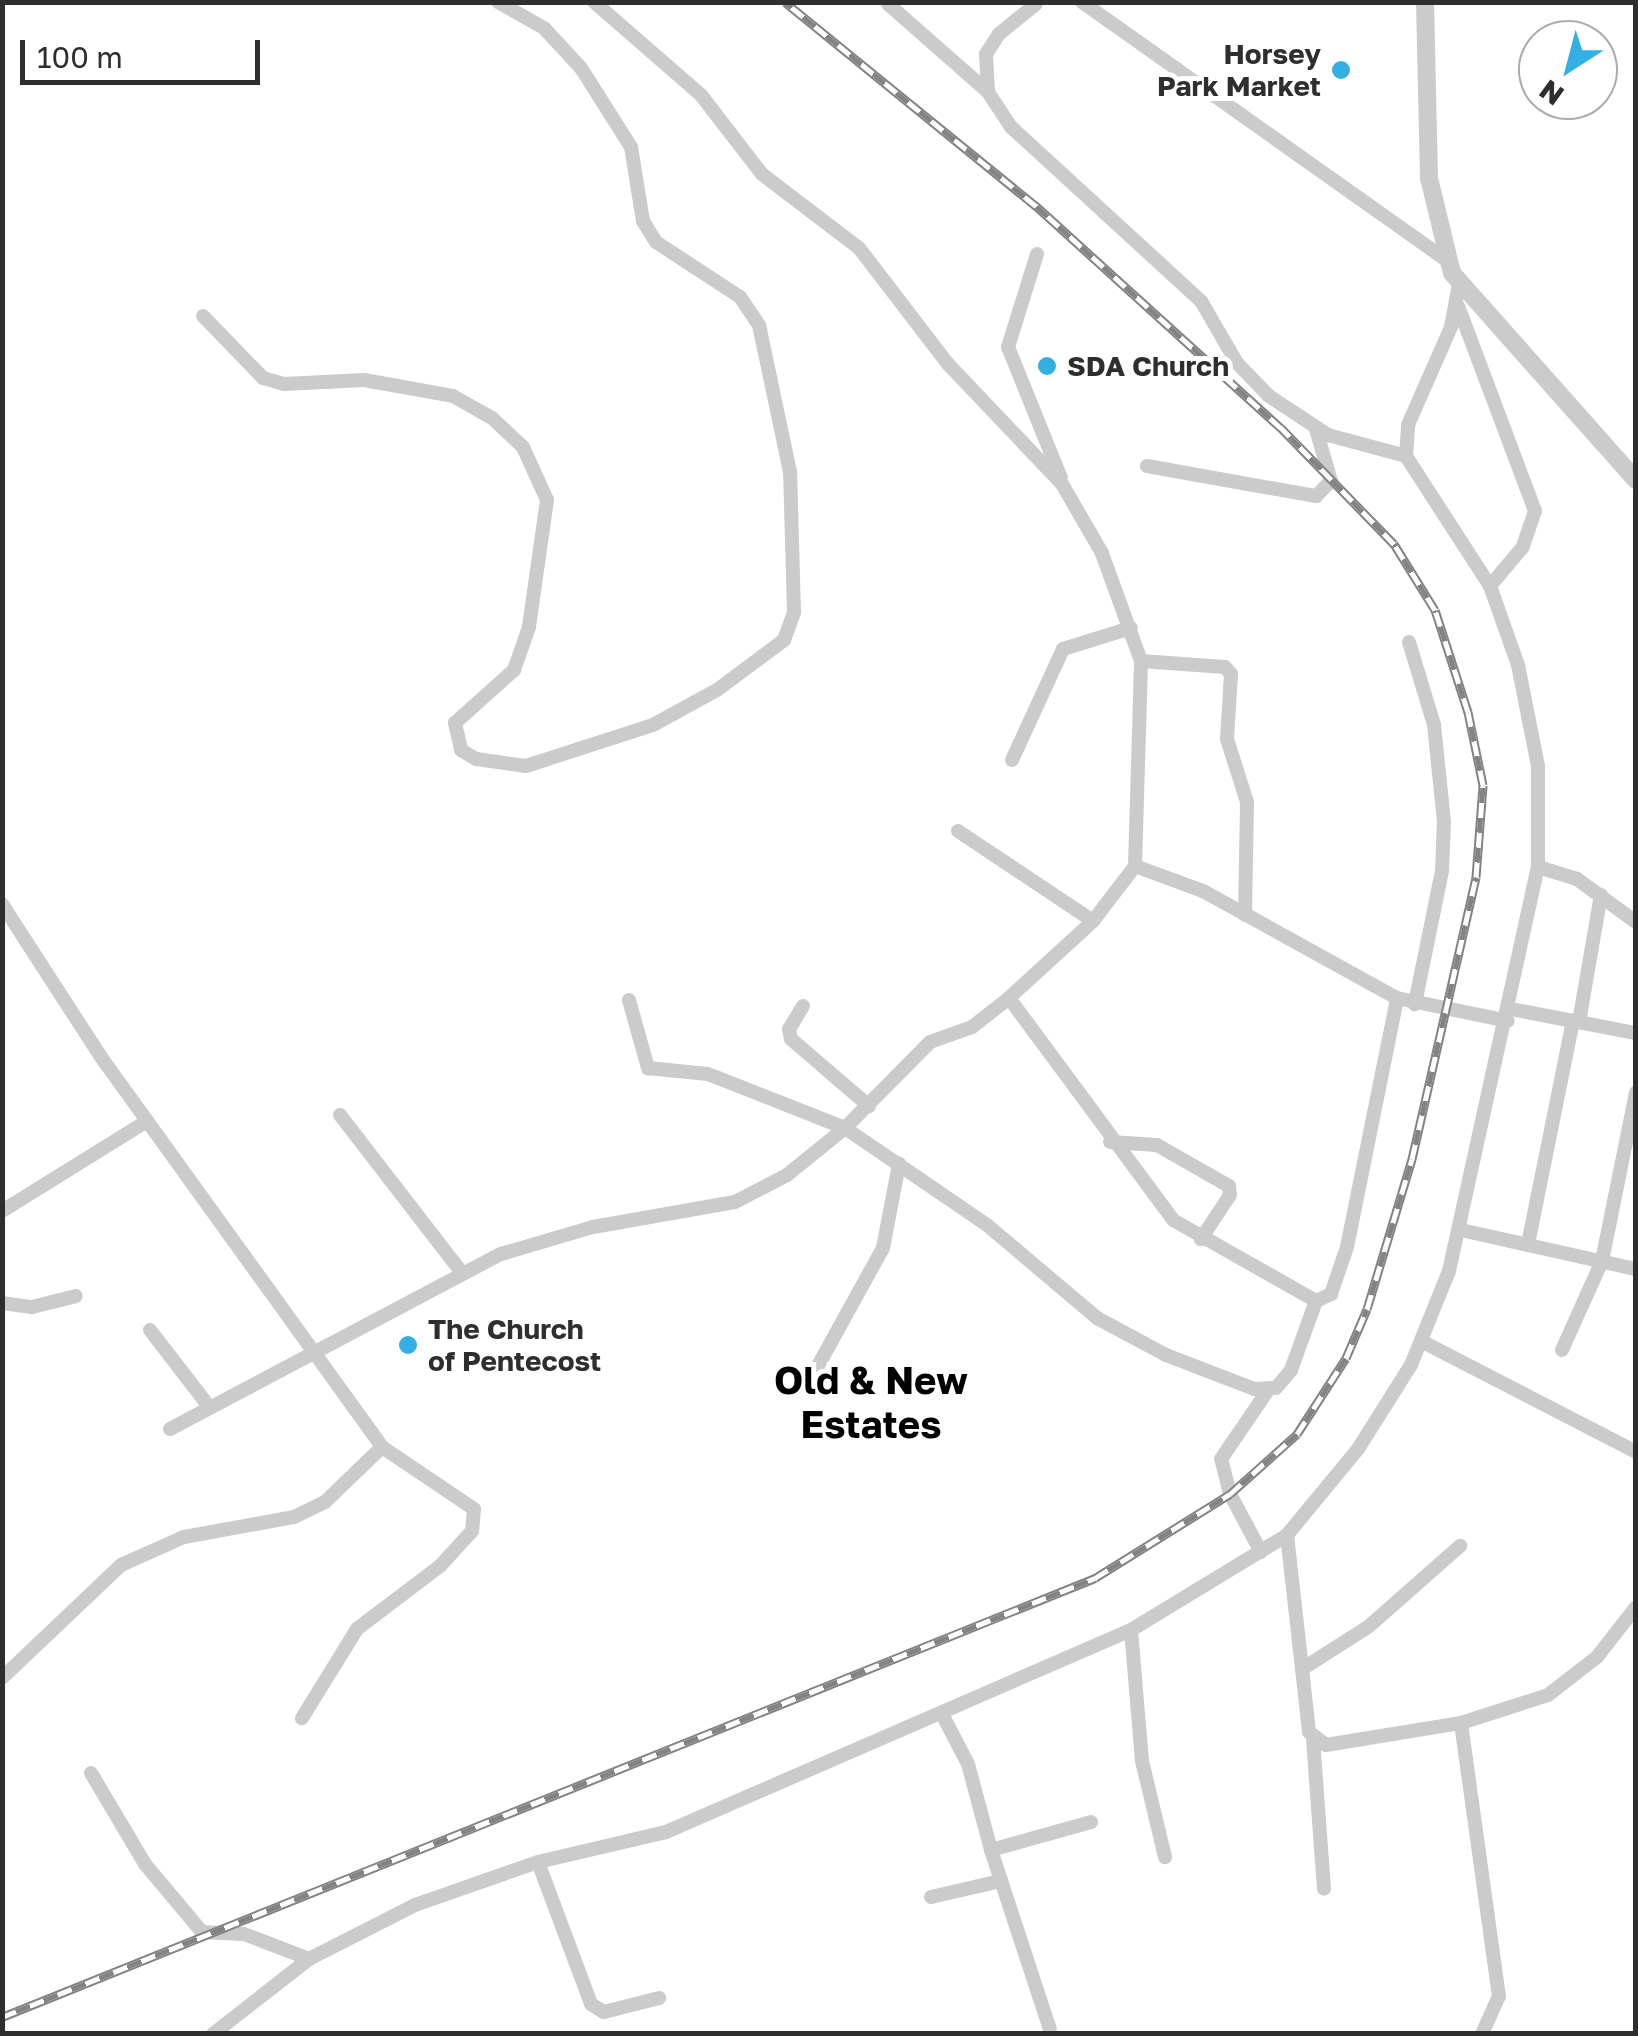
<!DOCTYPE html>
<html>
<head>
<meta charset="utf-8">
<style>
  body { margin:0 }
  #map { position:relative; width:1638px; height:2036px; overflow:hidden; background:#fff; font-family:"Golos Text",sans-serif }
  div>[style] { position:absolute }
  .minor>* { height:14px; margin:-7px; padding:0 7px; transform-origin:7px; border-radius:7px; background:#cbcbcb }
  .tertiary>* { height:18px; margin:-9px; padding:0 9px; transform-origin:9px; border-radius:9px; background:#cbcbcb }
  .rail>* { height:9px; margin-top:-4.5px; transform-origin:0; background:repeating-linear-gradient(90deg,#fff 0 15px,#838383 0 30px); box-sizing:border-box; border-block:2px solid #838383 }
  .dots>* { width:28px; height:28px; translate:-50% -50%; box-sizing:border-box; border:5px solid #fff; border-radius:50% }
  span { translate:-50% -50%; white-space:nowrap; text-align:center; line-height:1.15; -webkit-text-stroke:10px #fff; paint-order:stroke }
  .poi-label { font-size:28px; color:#2e2e2e; font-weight:700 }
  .right { translate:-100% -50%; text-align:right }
  .left { translate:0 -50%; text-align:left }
  .district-label { font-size:38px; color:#000; font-weight:700 }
  .frame { position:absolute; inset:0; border:5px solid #2e2e2e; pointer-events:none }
  .north { position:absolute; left:1518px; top:20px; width:100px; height:100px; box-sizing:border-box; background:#fff; border:2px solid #ababab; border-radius:50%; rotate:216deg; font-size:28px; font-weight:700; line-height:40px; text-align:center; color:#2e2e2e }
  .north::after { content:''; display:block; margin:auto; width:35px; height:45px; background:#33afe3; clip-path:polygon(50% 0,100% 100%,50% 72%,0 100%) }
  .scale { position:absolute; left:20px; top:40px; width:240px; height:45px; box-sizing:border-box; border:5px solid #2e2e2e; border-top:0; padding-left:12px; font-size:30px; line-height:35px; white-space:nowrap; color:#2e2e2e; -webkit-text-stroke:8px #fff; paint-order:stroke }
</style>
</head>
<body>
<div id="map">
  <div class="minor">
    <i style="left:1082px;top:2px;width:446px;rotate:35.3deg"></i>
    <i style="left:888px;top:4px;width:133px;rotate:41.3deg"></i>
    <i style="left:1036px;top:4px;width:48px;rotate:141deg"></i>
    <i style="left:999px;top:34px;width:24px;rotate:123deg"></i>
    <i style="left:986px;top:54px;width:38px;rotate:87deg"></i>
    <i style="left:988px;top:92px;width:42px;rotate:56.7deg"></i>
    <i style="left:1011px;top:127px;width:258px;rotate:42.5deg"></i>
    <i style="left:1201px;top:301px;width:72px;rotate:59.9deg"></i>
    <i style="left:1237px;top:363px;width:46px;rotate:45.9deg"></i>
    <i style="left:1269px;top:396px;width:71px;rotate:33.5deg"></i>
    <i style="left:1328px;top:435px;width:81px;rotate:15.1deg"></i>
    <i style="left:1037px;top:254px;width:97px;rotate:107.3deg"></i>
    <i style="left:1008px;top:347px;width:141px;rotate:68deg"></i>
    <i style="left:1458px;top:306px;width:219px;rotate:69.4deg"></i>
    <i style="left:1535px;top:511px;width:39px;rotate:109deg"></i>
    <i style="left:1522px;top:548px;width:50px;rotate:130.1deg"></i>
    <i style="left:203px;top:316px;width:86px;rotate:45.9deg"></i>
    <i style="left:263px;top:378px;width:22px;rotate:16deg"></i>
    <i style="left:284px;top:384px;width:80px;rotate:-2.9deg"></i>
    <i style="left:364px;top:380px;width:90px;rotate:10.2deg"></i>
    <i style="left:453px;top:396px;width:45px;rotate:29.4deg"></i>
    <i style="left:492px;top:418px;width:42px;rotate:43.1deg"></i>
    <i style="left:523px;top:447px;width:58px;rotate:65.6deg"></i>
    <i style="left:547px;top:500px;width:128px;rotate:98.1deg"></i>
    <i style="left:529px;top:627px;width:46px;rotate:109.2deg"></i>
    <i style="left:514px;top:670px;width:79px;rotate:138.1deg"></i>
    <i style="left:455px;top:723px;width:28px;rotate:77deg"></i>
    <i style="left:461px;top:750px;width:17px;rotate:31deg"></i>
    <i style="left:476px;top:759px;width:50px;rotate:8deg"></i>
    <i style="left:526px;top:766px;width:133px;rotate:-17.9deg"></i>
    <i style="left:653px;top:725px;width:73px;rotate:-28.7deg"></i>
    <i style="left:717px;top:690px;width:84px;rotate:-36.7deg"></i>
    <i style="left:784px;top:640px;width:30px;rotate:-70deg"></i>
    <i style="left:794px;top:612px;width:140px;rotate:-91.6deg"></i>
    <i style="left:790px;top:472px;width:150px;rotate:-101.9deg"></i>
    <i style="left:759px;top:325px;width:34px;rotate:-124deg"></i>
    <i style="left:740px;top:297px;width:100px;rotate:-146.8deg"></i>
    <i style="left:656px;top:242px;width:25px;rotate:-122deg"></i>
    <i style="left:643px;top:221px;width:75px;rotate:-99.2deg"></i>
    <i style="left:631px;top:147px;width:93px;rotate:-122.3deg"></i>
    <i style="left:581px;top:68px;width:54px;rotate:-132.8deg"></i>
    <i style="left:544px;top:28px;width:53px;rotate:-150.5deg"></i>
    <i style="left:1147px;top:466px;width:172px;rotate:10.1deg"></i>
    <i style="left:1316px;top:496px;width:21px;rotate:-45deg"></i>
    <i style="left:1331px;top:481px;width:54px;rotate:-106.1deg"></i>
    <i style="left:1409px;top:642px;width:87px;rotate:73.2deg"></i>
    <i style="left:1434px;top:725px;width:97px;rotate:84.1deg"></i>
    <i style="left:1444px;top:821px;width:50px;rotate:92.3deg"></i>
    <i style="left:1442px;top:871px;width:136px;rotate:101.5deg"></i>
    <i style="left:1141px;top:661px;width:84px;rotate:4.1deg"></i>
    <i style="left:1225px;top:667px;width:9px;rotate:49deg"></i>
    <i style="left:1231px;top:674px;width:65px;rotate:93.5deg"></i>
    <i style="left:1227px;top:739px;width:66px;rotate:72.4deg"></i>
    <i style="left:1247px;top:802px;width:113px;rotate:91deg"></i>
    <i style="left:1012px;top:760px;width:122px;rotate:-65.3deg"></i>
    <i style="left:1063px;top:649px;width:71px;rotate:-17.2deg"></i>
    <i style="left:958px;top:831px;width:162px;rotate:33.7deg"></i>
    <i style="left:1135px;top:866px;width:72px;rotate:20.2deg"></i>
    <i style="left:1203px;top:891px;width:222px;rotate:28.9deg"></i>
    <i style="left:1397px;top:998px;width:113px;rotate:11.7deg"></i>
    <i style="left:1538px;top:867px;width:41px;rotate:17.1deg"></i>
    <i style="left:1577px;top:879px;width:73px;rotate:36.1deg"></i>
    <i style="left:2px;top:904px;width:182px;rotate:57.1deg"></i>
    <i style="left:101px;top:1057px;width:481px;rotate:54.2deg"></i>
    <i style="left:382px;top:1447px;width:111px;rotate:34deg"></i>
    <i style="left:474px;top:1509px;width:22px;rotate:95deg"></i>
    <i style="left:472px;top:1531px;width:47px;rotate:132.4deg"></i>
    <i style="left:440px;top:1566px;width:104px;rotate:142.8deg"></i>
    <i style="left:357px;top:1629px;width:105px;rotate:121.7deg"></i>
    <i style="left:1009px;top:998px;width:276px;rotate:53.5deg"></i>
    <i style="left:1173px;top:1220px;width:164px;rotate:29.5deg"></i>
    <i style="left:1316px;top:1301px;width:17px;rotate:-25deg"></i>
    <i style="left:1331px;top:1294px;width:50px;rotate:-71.2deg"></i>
    <i style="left:1347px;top:1247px;width:254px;rotate:-78.6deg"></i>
    <i style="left:629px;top:1000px;width:71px;rotate:74.4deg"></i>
    <i style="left:648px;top:1068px;width:60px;rotate:5.7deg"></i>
    <i style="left:708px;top:1074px;width:147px;rotate:21.5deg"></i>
    <i style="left:845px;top:1128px;width:172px;rotate:34.3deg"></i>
    <i style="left:987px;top:1225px;width:144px;rotate:40.2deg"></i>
    <i style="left:1097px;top:1318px;width:78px;rotate:28.2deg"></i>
    <i style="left:1166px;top:1355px;width:94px;rotate:21.1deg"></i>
    <i style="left:1254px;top:1389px;width:22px;rotate:-3deg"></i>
    <i style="left:1276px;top:1388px;width:23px;rotate:-50deg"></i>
    <i style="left:1291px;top:1370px;width:73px;rotate:-70.1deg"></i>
    <i style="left:803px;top:1006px;width:27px;rotate:121deg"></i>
    <i style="left:789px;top:1029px;width:10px;rotate:79deg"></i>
    <i style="left:791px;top:1039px;width:103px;rotate:40.7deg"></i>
    <i style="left:1511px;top:1009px;width:127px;rotate:10.9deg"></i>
    <i style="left:1579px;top:1022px;width:129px;rotate:-80.2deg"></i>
    <i style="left:340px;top:1115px;width:201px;rotate:52.3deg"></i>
    <i style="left:1110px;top:1142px;width:47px;rotate:3.7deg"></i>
    <i style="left:1157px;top:1145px;width:83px;rotate:29.7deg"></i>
    <i style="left:1229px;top:1186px;width:9px;rotate:84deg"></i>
    <i style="left:1230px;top:1195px;width:53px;rotate:123.4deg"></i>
    <i style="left:2px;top:1211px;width:171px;rotate:-31.8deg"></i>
    <i style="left:1461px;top:1230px;width:179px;rotate:12.6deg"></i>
    <i style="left:1528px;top:1244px;width:228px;rotate:-78.6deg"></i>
    <i style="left:2px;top:1303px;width:30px;rotate:8deg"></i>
    <i style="left:32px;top:1307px;width:45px;rotate:-14deg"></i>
    <i style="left:150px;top:1330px;width:98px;rotate:52.4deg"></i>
    <i style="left:1423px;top:1342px;width:240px;rotate:27.3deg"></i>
    <i style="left:1562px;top:1350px;width:98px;rotate:-65.8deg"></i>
    <i style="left:1602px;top:1261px;width:172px;rotate:-78.6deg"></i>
    <i style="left:814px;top:1373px;width:143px;rotate:-61.1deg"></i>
    <i style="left:883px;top:1248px;width:86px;rotate:-79.2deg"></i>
    <i style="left:170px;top:1429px;width:374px;rotate:-27.9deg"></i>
    <i style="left:501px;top:1254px;width:96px;rotate:-16.4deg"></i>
    <i style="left:593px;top:1227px;width:144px;rotate:-10deg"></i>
    <i style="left:735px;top:1202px;width:59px;rotate:-27.4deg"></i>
    <i style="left:787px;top:1175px;width:75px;rotate:-39deg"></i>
    <i style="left:845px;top:1128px;width:121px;rotate:-45.3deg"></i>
    <i style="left:930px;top:1042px;width:45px;rotate:-19.7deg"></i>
    <i style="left:972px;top:1027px;width:47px;rotate:-38.1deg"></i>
    <i style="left:1009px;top:998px;width:114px;rotate:-42.5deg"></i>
    <i style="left:1093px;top:921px;width:69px;rotate:-52.6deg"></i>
    <i style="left:1135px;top:866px;width:205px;rotate:-88.3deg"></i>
    <i style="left:1141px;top:661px;width:115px;rotate:-109.9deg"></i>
    <i style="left:1102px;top:553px;width:80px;rotate:-120.1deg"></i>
    <i style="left:1062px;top:484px;width:166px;rotate:-133.5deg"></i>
    <i style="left:948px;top:364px;width:146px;rotate:-127.5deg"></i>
    <i style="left:859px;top:248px;width:122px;rotate:-142.7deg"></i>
    <i style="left:762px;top:174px;width:100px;rotate:-127.7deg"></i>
    <i style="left:701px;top:95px;width:142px;rotate:-139deg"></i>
    <i style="left:1287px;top:1535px;width:198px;rotate:83.6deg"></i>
    <i style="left:1309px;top:1732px;width:21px;rotate:37deg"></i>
    <i style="left:1326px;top:1745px;width:137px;rotate:-9.3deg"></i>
    <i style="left:1461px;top:1723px;width:91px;rotate:-17.8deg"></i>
    <i style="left:1548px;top:1695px;width:62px;rotate:-37.8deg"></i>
    <i style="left:1597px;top:1657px;width:63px;rotate:-52deg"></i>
    <i style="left:1261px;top:1552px;width:66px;rotate:-118.1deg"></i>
    <i style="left:1230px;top:1494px;width:36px;rotate:-104deg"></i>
    <i style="left:1221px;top:1459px;width:83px;rotate:-55.7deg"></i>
    <i style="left:1131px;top:1630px;width:131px;rotate:85.2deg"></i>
    <i style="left:1142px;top:1761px;width:99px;rotate:76.5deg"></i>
    <i style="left:1302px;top:1669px;width:78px;rotate:-32.5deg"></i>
    <i style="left:1368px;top:1627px;width:123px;rotate:-41.4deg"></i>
    <i style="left:2px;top:1678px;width:164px;rotate:-43.5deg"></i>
    <i style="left:121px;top:1565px;width:69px;rotate:-24deg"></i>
    <i style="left:184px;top:1537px;width:112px;rotate:-10.3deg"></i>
    <i style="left:294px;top:1517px;width:34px;rotate:-26deg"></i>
    <i style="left:325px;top:1502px;width:79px;rotate:-44deg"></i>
    <i style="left:942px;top:1714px;width:56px;rotate:62.5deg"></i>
    <i style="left:968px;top:1764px;width:89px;rotate:75deg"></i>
    <i style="left:991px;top:1850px;width:104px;rotate:-15.6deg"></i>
    <i style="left:1461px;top:1723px;width:276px;rotate:82.1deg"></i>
    <i style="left:1499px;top:1996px;width:42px;rotate:114.1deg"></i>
    <i style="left:1313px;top:1739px;width:150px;rotate:85.8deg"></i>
    <i style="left:91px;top:1773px;width:106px;rotate:59.3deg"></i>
    <i style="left:145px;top:1864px;width:89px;rotate:50deg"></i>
    <i style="left:202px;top:1932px;width:42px;rotate:2.7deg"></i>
    <i style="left:244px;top:1934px;width:70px;rotate:21deg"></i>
    <i style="left:991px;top:1850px;width:188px;rotate:71.8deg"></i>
    <i style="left:538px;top:1862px;width:152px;rotate:69.5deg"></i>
    <i style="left:591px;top:2004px;width:15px;rotate:32deg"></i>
    <i style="left:604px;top:2012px;width:57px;rotate:-14.3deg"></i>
    <i style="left:931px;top:1897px;width:72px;rotate:-12.9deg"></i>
    <i style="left:213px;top:2034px;width:122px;rotate:-38deg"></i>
    <i style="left:309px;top:1959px;width:119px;rotate:-27deg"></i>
    <i style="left:415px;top:1905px;width:130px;rotate:-19.3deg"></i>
    <i style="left:538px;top:1862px;width:131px;rotate:-13.2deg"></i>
    <i style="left:666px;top:1832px;width:507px;rotate:-23.48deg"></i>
    <i style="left:1131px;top:1630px;width:183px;rotate:-31.3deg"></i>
    <i style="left:1287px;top:1535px;width:112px;rotate:-50.5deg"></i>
    <i style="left:1358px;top:1449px;width:99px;rotate:-57.8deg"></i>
    <i style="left:1411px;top:1365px;width:101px;rotate:-68deg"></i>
    <i style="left:1449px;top:1271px;width:414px;rotate:-77.6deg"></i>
    <i style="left:1538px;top:867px;width:101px;rotate:-90deg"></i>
    <i style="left:1538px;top:766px;width:103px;rotate:-101.2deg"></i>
    <i style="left:1518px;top:665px;width:84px;rotate:-109.5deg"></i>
    <i style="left:1490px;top:586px;width:155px;rotate:-122.9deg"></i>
    <i style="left:1406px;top:456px;width:31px;rotate:-86deg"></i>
    <i style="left:1408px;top:425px;width:107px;rotate:-66.3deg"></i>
    <i style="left:1451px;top:327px;width:44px;rotate:-79.5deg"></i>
  </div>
  <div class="tertiary">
    <i style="left:1425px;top:2px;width:176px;rotate:88.7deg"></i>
    <i style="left:1429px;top:178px;width:98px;rotate:76.4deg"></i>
    <i style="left:1452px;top:273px;width:277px;rotate:48.4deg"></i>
  </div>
  <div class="rail">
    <i style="left:2px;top:2017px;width:1178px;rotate:-21.88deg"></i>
    <i style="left:1095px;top:1578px;width:159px;rotate:-31.9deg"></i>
    <i style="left:1230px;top:1494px;width:90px;rotate:-41.8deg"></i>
    <i style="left:1297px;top:1434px;width:90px;rotate:-57.2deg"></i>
    <i style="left:1346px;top:1358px;width:53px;rotate:-66.8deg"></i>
    <i style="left:1367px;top:1309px;width:157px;rotate:-73.3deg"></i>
    <i style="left:1412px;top:1159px;width:289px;rotate:-77.2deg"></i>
    <i style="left:1476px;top:877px;width:92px;rotate:-85.6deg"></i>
    <i style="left:1483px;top:785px;width:75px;rotate:-101.6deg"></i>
    <i style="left:1468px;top:712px;width:107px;rotate:-107.9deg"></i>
    <i style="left:1435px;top:610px;width:78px;rotate:-121.8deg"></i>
    <i style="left:1394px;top:544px;width:162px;rotate:-134.2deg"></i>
    <i style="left:1281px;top:428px;width:331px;rotate:-137.8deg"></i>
    <i style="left:1036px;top:206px;width:323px;rotate:-140.9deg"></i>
  </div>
  <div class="dots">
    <i style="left:1341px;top:70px;background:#33afe3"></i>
    <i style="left:1047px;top:366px;background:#33afe3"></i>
    <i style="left:408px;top:1345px;background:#33afe3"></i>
  </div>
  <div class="poi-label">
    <span class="right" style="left:1321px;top:70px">Horsey<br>Park Market</span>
    <span class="left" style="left:1067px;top:366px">SDA Church</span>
    <span class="left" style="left:428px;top:1345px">The Church<br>of Pentecost</span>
  </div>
  <div class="district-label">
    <span style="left:871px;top:1402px">Old &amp; New<br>Estates</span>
  </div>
  <div class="frame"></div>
  <div class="north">N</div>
  <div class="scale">100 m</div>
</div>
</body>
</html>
